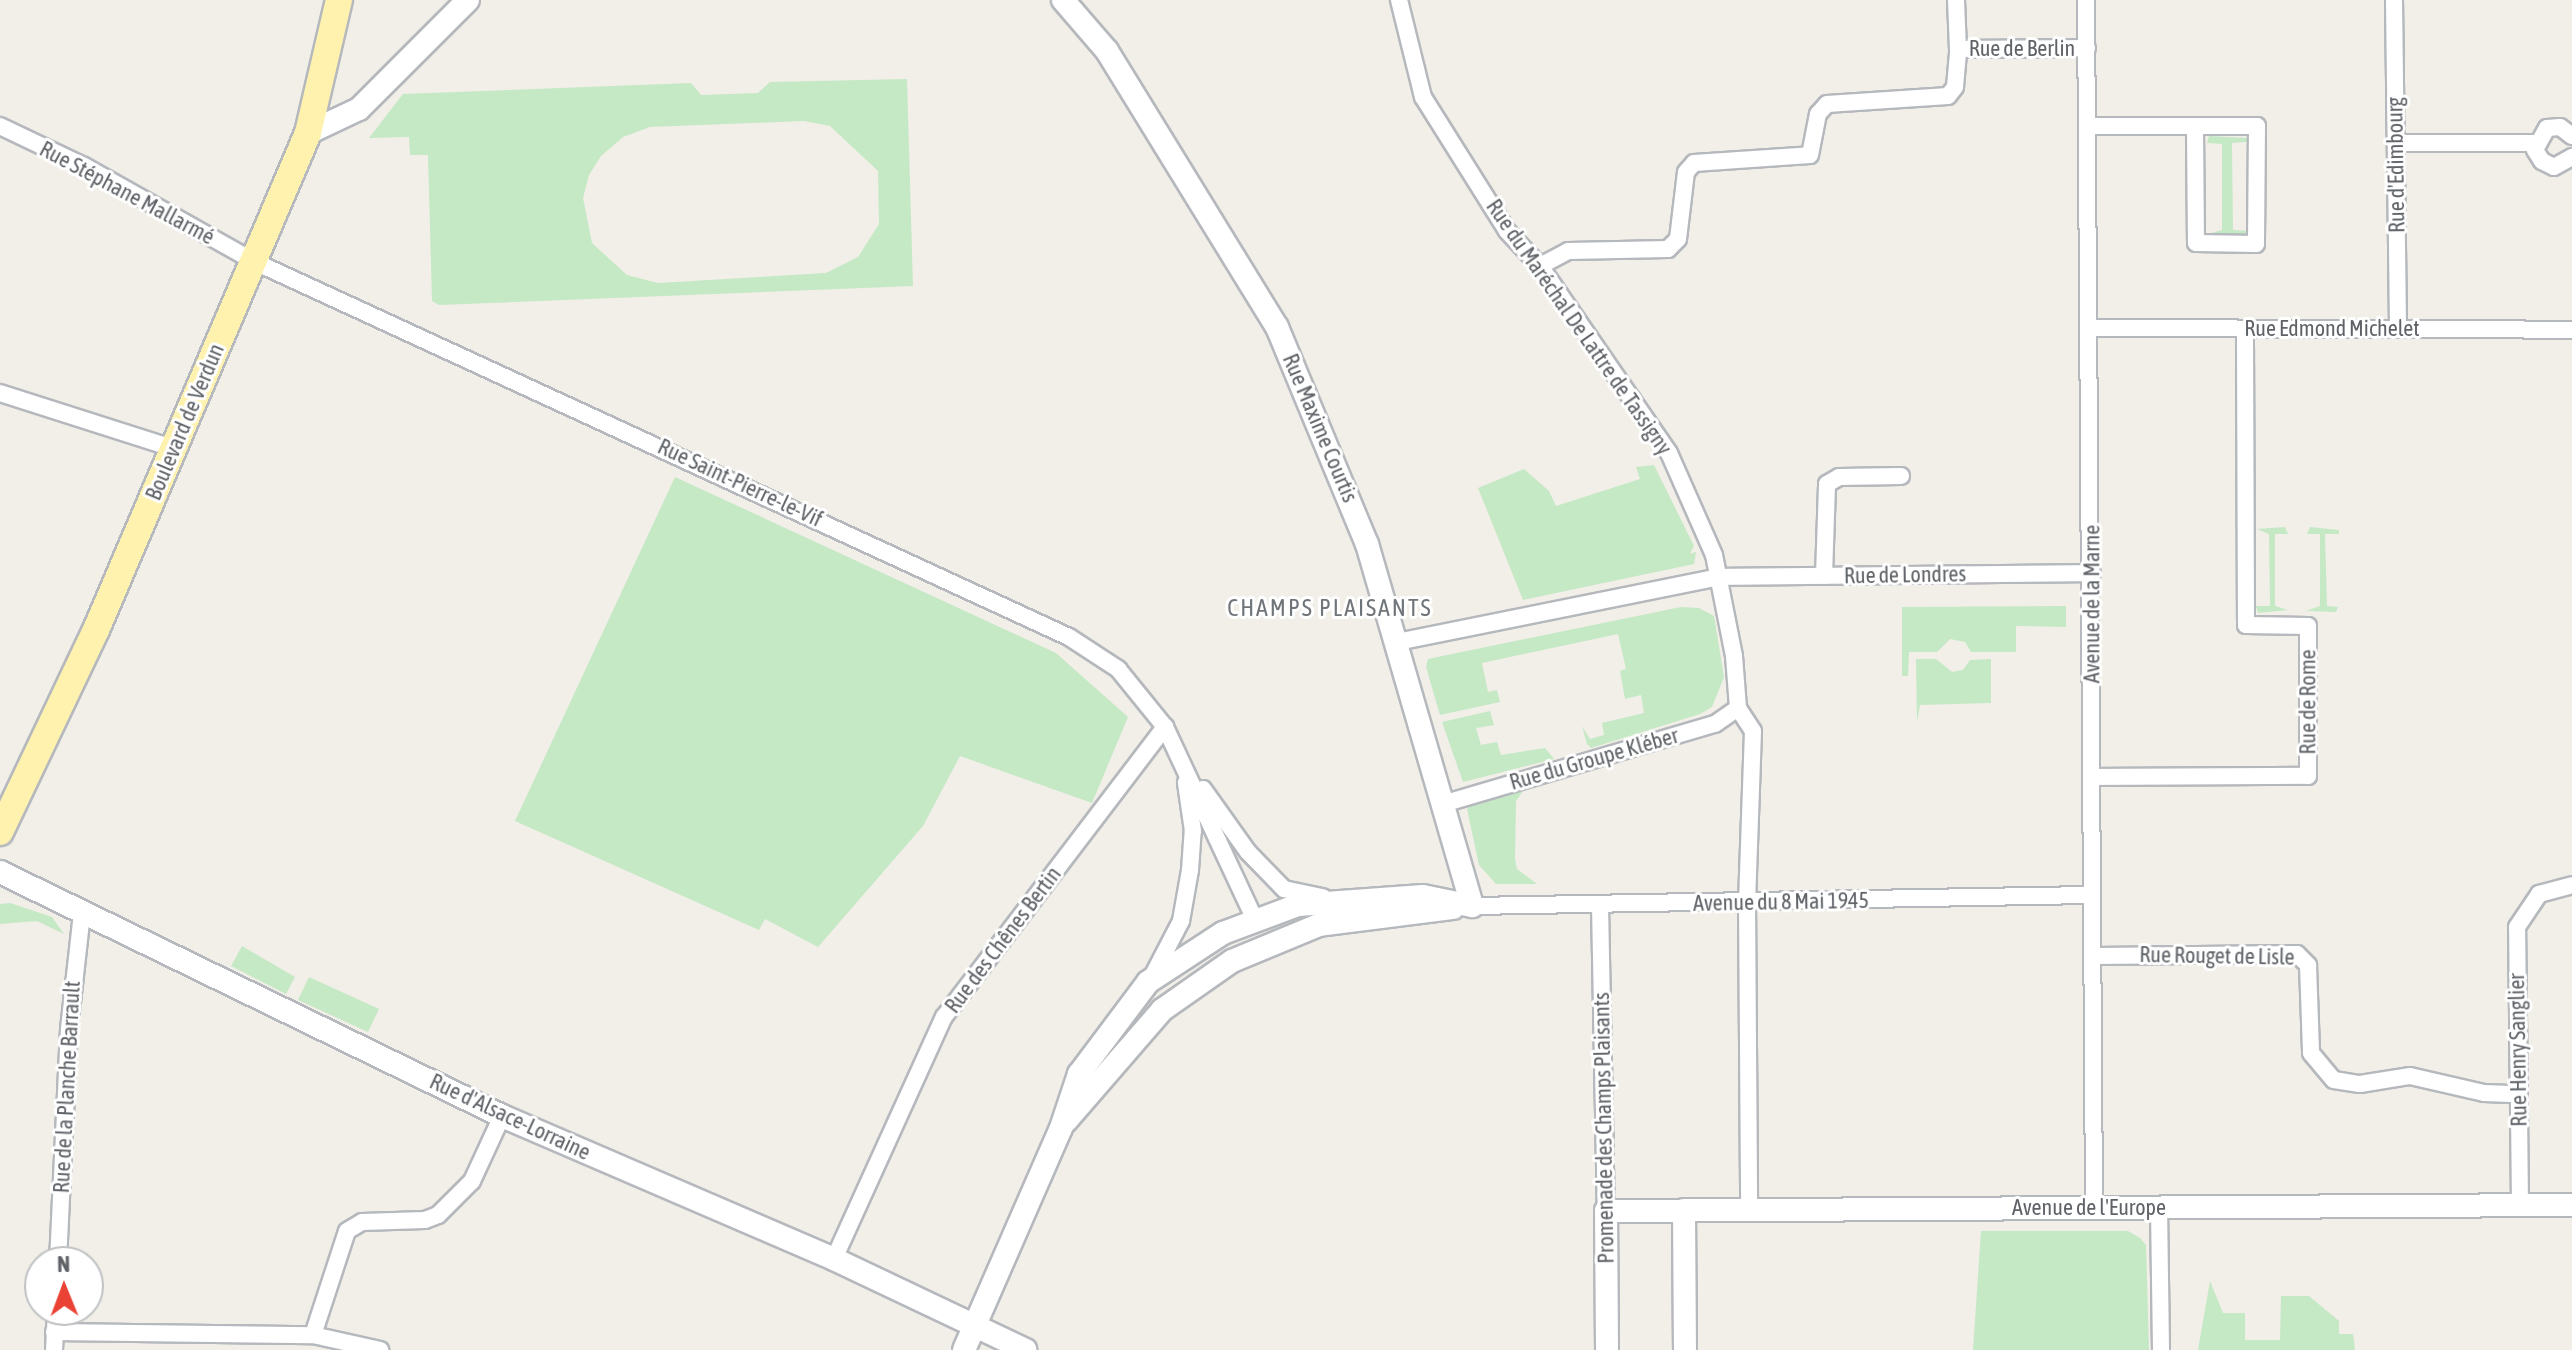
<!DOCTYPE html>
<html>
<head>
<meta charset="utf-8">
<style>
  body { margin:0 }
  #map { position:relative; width:2572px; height:1350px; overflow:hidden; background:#f1efe8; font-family:"Asap Condensed",sans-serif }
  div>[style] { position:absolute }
  .green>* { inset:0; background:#c5e8c5 }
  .roads { filter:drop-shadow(2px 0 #b5b8bc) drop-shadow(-2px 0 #b5b8bc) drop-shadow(0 2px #b5b8bc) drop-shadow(0 -2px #b5b8bc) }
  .street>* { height:16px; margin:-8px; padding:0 8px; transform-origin:8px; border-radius:8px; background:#fff }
  .secondary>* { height:22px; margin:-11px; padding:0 11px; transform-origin:11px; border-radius:11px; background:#fff }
  .primary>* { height:26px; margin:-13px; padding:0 13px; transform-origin:13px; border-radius:13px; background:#fff2af }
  span { translate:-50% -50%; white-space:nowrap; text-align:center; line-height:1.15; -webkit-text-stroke:6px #fff; paint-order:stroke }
  .street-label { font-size:22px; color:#5f6368 }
  .neighbourhood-label { font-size:24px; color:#70757a; letter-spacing:2px }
  .north { position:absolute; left:24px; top:1246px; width:80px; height:80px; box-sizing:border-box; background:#fff; border:2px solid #bfc1c3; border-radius:50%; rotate:359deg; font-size:22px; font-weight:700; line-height:32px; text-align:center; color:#5f6368 }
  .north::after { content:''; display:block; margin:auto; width:28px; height:36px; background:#ea4335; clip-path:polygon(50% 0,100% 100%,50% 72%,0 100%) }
</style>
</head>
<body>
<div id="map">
  <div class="green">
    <i style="clip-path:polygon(evenodd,907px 79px,913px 286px,439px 305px,432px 301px,428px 155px,410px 155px,409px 137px,369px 138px,403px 94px,691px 83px,701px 95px,758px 93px,770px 82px,907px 79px,804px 121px,830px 126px,878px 171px,879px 224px,858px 257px,826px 273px,658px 283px,627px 275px,592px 243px,583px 198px,589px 175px,601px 156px,623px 137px,650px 127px,804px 121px)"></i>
    <i style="clip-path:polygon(2209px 136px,2248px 138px,2247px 142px,2232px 143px,2233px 230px,2249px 231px,2246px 236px,2208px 234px,2222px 230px,2222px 144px,2207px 143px)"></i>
    <i style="clip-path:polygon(1654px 465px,1694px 546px,1690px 554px,1696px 552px,1694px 564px,1523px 600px,1478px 488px,1524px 469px,1549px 491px,1556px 506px,1640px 479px,1636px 467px)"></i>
    <i style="clip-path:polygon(675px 477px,1056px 653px,1128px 717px,1092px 803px,960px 756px,923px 826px,818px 947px,765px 919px,759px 930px,515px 821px)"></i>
    <i style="clip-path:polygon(2285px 527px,2288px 534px,2275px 534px,2275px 606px,2288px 610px,2258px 613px,2256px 606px,2270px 606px,2269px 534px,2257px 529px)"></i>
    <i style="clip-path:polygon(2310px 527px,2339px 530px,2339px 534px,2325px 534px,2327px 606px,2338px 607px,2336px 612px,2306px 611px,2320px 606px,2320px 534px,2307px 534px)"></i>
    <i style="clip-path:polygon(2066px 606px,2066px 627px,2016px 626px,2016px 652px,1971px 652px,1965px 642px,1950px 639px,1937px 652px,1909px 652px,1908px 676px,1902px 676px,1902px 607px)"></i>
    <i style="clip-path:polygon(1681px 607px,1699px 608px,1714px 616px,1724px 677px,1712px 707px,1700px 714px,1591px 748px,1587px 744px,1582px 726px,1590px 739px,1604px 735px,1602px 723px,1644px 713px,1641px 695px,1625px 699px,1620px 671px,1626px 669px,1618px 634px,1482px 663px,1488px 692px,1497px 690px,1500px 702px,1440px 715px,1426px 667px,1428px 659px)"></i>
    <i style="clip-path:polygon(1916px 659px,1936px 659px,1952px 672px,1963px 670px,1970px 660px,1991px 659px,1991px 703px,1920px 705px,1917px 722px)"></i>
    <i style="clip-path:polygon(1490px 711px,1494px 725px,1476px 728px,1481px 745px,1497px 742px,1501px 755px,1545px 748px,1554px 759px,1463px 782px,1442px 722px)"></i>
    <i style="clip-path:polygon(1527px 785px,1516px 801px,1515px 859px,1517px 869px,1537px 884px,1496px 884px,1479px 865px,1467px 809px,1477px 800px)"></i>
    <i style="clip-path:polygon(10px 903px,52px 917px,64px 934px,37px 921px,0 924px,0 904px)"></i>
    <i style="clip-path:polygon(242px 946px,295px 977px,286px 994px,231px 966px)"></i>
    <i style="clip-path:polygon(309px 977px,379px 1009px,368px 1032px,298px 1000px)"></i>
    <i style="clip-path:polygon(1981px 1231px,2128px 1231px,2140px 1238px,2146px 1245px,2149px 1350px,1973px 1350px)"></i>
    <i style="clip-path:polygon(2210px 1281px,2223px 1313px,2245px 1313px,2245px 1340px,2280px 1340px,2281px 1296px,2309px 1296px,2339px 1321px,2339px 1334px,2353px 1334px,2355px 1350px,2198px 1350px)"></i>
  </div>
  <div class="roads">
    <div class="street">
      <i style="left:1399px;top:0;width:100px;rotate:76.1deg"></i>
      <i style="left:1423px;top:97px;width:158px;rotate:57.9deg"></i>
      <i style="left:1507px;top:231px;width:48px;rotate:46.7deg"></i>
      <i style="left:1540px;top:266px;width:227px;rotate:55.4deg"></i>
      <i style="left:1669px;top:453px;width:111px;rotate:66.2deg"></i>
      <i style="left:1714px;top:555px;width:103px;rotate:78.8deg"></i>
      <i style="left:1734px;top:656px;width:52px;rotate:85.6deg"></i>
      <i style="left:1738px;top:708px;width:27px;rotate:57deg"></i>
      <i style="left:1753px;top:731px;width:170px;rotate:92deg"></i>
      <i style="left:1747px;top:901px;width:309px;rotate:89.6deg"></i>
      <i style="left:1956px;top:0;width:49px;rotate:87.7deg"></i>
      <i style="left:1958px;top:49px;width:129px;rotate:-0.4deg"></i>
      <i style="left:2086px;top:0;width:1208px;rotate:89.62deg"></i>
      <i style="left:2394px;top:0;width:329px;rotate:89.3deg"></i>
      <i style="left:0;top:126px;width:93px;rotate:25.5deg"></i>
      <i style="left:84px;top:166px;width:194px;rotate:29.3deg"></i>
      <i style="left:253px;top:261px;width:898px;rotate:24.74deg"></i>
      <i style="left:1069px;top:637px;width:59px;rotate:33.1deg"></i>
      <i style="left:1118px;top:669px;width:75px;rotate:51deg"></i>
      <i style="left:1165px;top:727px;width:211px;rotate:65deg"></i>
      <i style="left:2088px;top:126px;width:169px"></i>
      <i style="left:2257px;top:126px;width:118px;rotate:90.5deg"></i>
      <i style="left:2256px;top:244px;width:60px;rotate:-179deg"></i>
      <i style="left:2196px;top:243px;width:117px;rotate:-90.5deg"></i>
      <i style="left:2572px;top:136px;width:15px;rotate:-143deg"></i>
      <i style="left:2560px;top:127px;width:13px;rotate:176deg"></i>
      <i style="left:2547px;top:128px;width:25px;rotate:119deg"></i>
      <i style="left:2535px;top:150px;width:13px;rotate:58deg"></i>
      <i style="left:2542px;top:161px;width:13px;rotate:27deg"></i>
      <i style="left:2554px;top:167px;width:21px;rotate:-29deg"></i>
      <i style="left:2396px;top:143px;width:139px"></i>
      <i style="left:1540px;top:266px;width:32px;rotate:-28deg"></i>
      <i style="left:1568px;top:251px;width:100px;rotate:-1.1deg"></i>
      <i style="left:1668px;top:249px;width:14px;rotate:-45deg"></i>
      <i style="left:1678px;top:239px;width:67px;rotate:-83.2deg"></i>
      <i style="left:1686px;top:172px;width:12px;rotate:-48deg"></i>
      <i style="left:1694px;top:163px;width:116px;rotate:-3.9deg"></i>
      <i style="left:1810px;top:155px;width:42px;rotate:-79deg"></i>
      <i style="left:1818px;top:114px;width:13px;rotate:-48deg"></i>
      <i style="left:1827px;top:104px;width:121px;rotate:-3.8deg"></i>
      <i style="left:1948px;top:96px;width:11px;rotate:-52deg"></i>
      <i style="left:1955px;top:87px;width:38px;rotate:-85deg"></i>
      <i style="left:2092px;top:328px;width:480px;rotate:0.2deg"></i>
      <i style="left:0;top:393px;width:184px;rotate:17.7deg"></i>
      <i style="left:1824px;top:576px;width:92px;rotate:-88.1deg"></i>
      <i style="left:1827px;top:484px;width:14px;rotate:-30deg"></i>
      <i style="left:1839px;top:477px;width:62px;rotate:-0.9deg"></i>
      <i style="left:1397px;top:642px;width:328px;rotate:-11.4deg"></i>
      <i style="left:1718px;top:577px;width:374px;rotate:-0.6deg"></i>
      <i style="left:2092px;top:777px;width:216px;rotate:-0.3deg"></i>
      <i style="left:2308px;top:776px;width:150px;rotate:-90deg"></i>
      <i style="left:2308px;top:626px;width:62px;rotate:-179.1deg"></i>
      <i style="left:2246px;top:625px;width:295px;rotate:-90.2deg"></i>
      <i style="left:1203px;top:789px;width:77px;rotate:54.5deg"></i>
      <i style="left:1248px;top:852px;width:52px;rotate:45.8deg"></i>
      <i style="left:1284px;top:889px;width:40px;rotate:12deg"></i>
      <i style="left:1446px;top:803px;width:280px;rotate:-16.4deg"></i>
      <i style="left:1715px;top:724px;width:28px;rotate:-35deg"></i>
      <i style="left:1600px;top:905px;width:306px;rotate:88.9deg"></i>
      <i style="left:1472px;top:906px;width:618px;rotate:-1.02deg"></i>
      <i style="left:2095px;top:956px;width:202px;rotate:-0.6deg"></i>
      <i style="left:2297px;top:954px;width:16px;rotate:45deg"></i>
      <i style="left:2308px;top:965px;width:88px;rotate:88deg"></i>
      <i style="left:2311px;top:1053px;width:35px;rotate:50deg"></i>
      <i style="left:2334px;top:1080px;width:26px;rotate:9deg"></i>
      <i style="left:2360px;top:1084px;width:51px;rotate:-9.1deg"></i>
      <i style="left:2410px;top:1076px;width:76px;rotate:12.9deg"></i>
      <i style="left:2484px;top:1093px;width:34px;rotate:2deg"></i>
      <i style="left:1153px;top:975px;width:61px;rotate:-62.6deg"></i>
      <i style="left:1181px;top:921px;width:52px;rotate:-80deg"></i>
      <i style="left:1190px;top:870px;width:39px;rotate:-86deg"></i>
      <i style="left:1193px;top:831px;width:49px;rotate:-98.3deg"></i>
      <i style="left:2520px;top:1205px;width:278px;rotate:-90.6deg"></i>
      <i style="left:2517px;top:927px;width:40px;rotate:-56deg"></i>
      <i style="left:2539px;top:894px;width:34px;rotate:-15deg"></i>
      <i style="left:2159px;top:1207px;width:143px;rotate:89.2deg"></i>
      <i style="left:834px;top:1259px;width:266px;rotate:-65.6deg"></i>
      <i style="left:944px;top:1017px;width:365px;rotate:-52.7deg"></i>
      <i style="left:58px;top:1262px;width:233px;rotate:-87.3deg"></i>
      <i style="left:69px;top:1029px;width:116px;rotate:-83.6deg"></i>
      <i style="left:54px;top:1332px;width:259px;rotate:0.7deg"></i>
      <i style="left:313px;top:1335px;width:69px;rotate:12.6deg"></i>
      <i style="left:313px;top:1335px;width:109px;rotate:-71.9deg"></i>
      <i style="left:347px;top:1231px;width:17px;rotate:-31deg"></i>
      <i style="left:362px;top:1222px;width:63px;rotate:-1.8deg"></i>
      <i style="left:425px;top:1220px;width:14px;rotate:-21deg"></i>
      <i style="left:438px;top:1215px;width:48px;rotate:-45deg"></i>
      <i style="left:472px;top:1181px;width:72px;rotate:-65.2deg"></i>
      <i style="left:54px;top:1350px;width:40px;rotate:-87.1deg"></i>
    </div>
    <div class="secondary">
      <i style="left:1063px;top:0;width:67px;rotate:49.2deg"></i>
      <i style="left:1107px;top:51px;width:324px;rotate:58.4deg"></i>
      <i style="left:1277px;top:327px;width:235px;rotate:67.5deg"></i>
      <i style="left:1367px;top:544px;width:377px;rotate:73.8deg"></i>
      <i style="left:308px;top:133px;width:56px;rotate:-25.2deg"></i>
      <i style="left:359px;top:109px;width:154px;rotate:-45deg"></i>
      <i style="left:0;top:872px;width:558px;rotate:25.92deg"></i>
      <i style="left:502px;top:1116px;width:361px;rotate:23.3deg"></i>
      <i style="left:834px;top:1259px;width:212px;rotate:25.4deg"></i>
      <i style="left:1066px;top:1121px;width:147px;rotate:-49.1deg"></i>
      <i style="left:1162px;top:1010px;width:85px;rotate:-35deg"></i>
      <i style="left:1232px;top:961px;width:94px;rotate:-22.5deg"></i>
      <i style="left:1319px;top:925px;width:135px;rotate:-7.2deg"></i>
      <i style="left:1684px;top:1210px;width:140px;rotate:89.6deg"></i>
      <i style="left:964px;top:1350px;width:242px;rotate:-66.4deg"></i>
      <i style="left:1061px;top:1128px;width:57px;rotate:-71.6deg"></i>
      <i style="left:1079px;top:1074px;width:115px;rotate:-53.1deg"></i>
      <i style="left:1148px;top:982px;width:90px;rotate:-33.2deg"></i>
      <i style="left:1223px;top:933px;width:80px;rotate:-20.5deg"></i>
      <i style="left:1298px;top:905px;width:125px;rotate:-4.1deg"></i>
      <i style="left:1423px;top:896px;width:50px;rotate:11.5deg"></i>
      <i style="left:1607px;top:1350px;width:139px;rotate:-90.4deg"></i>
      <i style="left:1606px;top:1211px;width:966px;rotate:-0.36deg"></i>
    </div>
    <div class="primary">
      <i style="left:0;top:832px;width:224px;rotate:-64.6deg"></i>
      <i style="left:96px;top:630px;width:540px;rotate:-66.9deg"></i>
      <i style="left:308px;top:133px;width:137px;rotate:-76.9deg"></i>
    </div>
  </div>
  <div class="street-label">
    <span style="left:2022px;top:49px">Rue de Berlin</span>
    <span style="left:2396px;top:165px;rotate:-91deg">Rue d'Edimbourg</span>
    <span style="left:127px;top:193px;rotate:28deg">Rue Stéphane Mallarmé</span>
    <span style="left:1579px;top:327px;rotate:55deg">Rue du Maréchal De Lattre de Tassigny</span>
    <span style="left:2332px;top:329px">Rue Edmond Michelet</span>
    <span style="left:185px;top:422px;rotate:-67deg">Boulevard de Verdun</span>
    <span style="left:1320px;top:428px;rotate:67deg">Rue Maxime Courtis</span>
    <span style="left:740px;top:483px;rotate:25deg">Rue Saint-Pierre-le-Vif</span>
    <span style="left:1905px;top:575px;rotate:-1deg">Rue de Londres</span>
    <span style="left:2092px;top:604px;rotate:-90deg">Avenue de la Marne</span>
    <span style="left:2308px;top:702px;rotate:-90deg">Rue de Rome</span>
    <span style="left:1594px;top:759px;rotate:-16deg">Rue du Groupe Kléber</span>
    <span style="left:1781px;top:902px;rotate:-1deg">Avenue du 8 Mai 1945</span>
    <span style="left:1003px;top:940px;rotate:-53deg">Rue des Chênes Bertin</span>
    <span style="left:2217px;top:956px;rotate:1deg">Rue Rouget de Lisle</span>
    <span style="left:2518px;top:1050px;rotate:-91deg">Rue Henry Sanglier</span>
    <span style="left:67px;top:1087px;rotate:-87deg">Rue de la Planche Barrault</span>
    <span style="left:510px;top:1117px;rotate:25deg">Rue d'Alsace-Lorraine</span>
    <span style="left:1604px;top:1128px;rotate:-91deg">Promenade des Champs Plaisants</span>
    <span style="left:2089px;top:1208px">Avenue de l'Europe</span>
  </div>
  <div class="neighbourhood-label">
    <span style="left:1330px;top:608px">CHAMPS PLAISANTS</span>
  </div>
  <div class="north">N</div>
</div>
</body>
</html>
